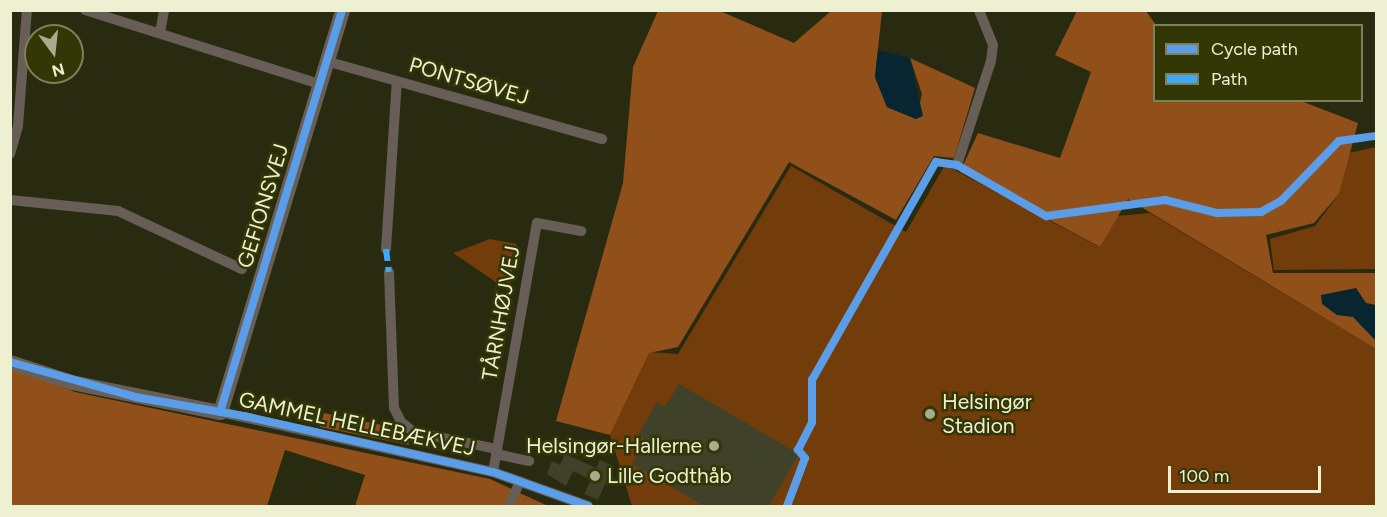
<!DOCTYPE html>
<html>
<head>
<meta charset="utf-8">
<style>
  body { margin:0 }
  #map { position:relative; width:1387px; height:517px; overflow:hidden; background:#292b10; font-family:Figtree,sans-serif }
  div>[style] { position:absolute }
  .green>* { inset:0; background:#733c0b }
  .forest>* { inset:0; background:#91501a }
  .water>* { inset:0; background:#072632 }
  .building>* { inset:0; background:#3f4129 }
  .street>* { height:10px; margin:-5px; padding:0 5px; transform-origin:5px; border-radius:5px; background:#665e57 }
  .secondary>* { height:15px; margin:-7.5px; padding:0 7.5px; transform-origin:7.5px; border-radius:7.5px; background:#686057 }
  .quiet>* { height:6px; margin-top:-3px; transform-origin:0; background:repeating-linear-gradient(90deg,#3fa9f5 0 12px,transparent 0 18px) }
  .cycleway>* { height:8px; margin:-4px; padding:0 4px; transform-origin:4px; border-radius:4px; background:#5a9eea }
  .dots>* { width:16px; height:16px; translate:-50% -50%; box-sizing:border-box; border:3px solid #333605; border-radius:50% }
  span { translate:-50% -50%; white-space:nowrap; text-align:center; line-height:1.15; -webkit-text-stroke:5px #333605; paint-order:stroke }
  .street-label { font-size:21px; color:#edf1d1 }
  .poi-label { font-size:21px; color:#edf1d1 }
  .left { translate:0 -50%; text-align:left }
  .right { translate:-100% -50%; text-align:right }
  .frame { position:absolute; inset:0; border:12px solid #edf1d1; pointer-events:none }
  .legend { position:absolute; left:1153px; top:24px; width:210px; height:78px; box-sizing:border-box; background:#333605; border:2px solid #7d8157; margin:0; padding:8px 10px; list-style:none; font-size:18px; color:#edf1d1 }
  .legend li { display:flex; align-items:center; gap:12px; height:30px }
  .legend b { width:30px; border:2px solid #7d8157 }
  .north { position:absolute; left:24px; top:24px; width:60px; height:60px; box-sizing:border-box; background:#333605; border:2px solid #7d8157; border-radius:50%; rotate:165deg; font-size:16px; font-weight:700; line-height:24px; text-align:center; color:#edf1d1 }
  .north::after { content:''; display:block; margin:auto; width:21px; height:27px; background:#a8ac8d; clip-path:polygon(50% 0,100% 100%,50% 72%,0 100%) }
  .scale { position:absolute; left:1168px; top:466px; width:153px; height:27px; box-sizing:border-box; border:3px solid #edf1d1; border-top:0; padding-left:8px; font-size:18px; line-height:21px; white-space:nowrap; color:#edf1d1; -webkit-text-stroke:4px #333605; paint-order:stroke }
</style>
</head>
<body>
<div id="map">
  <div class="green">
    <i style="clip-path:polygon(1376px 147px,1376px 269px,1274px 270px,1270px 239px,1315px 226px,1339px 194px,1349px 153px)"></i>
    <i style="clip-path:polygon(945px 165px,1099px 247px,1117px 216px,1150px 213px,1376px 349px,1376px 506px,632px 506px,610px 435px,649px 352px,678px 354px,791px 166px,906px 232px)"></i>
    <i style="clip-path:polygon(490px 239px,517px 244px,509px 291px,453px 253px)"></i>
  </div>
  <div class="forest">
    <i style="clip-path:polygon(658px 11px,720px 11px,794px 43px,831px 11px,882px 11px,875px 77px,887px 107px,916px 119px,922px 94px,910px 58px,975px 88px,954px 158px,934px 156px,896px 220px,789px 162px,678px 347px,649px 353px,610px 435px,556px 421px,623px 183px,633px 67px)"></i>
    <i style="clip-path:polygon(1077px 11px,1146px 11px,1156px 25px,1154px 100px,1301px 101px,1358px 123px,1339px 194px,1314px 223px,1266px 235px,1273px 273px,1376px 273px,1376px 349px,1128px 199px,1100px 247px,960px 172px,978px 133px,1060px 158px,1091px 72px,1055px 55px)"></i>
    <i style="clip-path:polygon(10px 368px,75px 392px,490px 479px,548px 506px,355px 506px,365px 475px,285px 450px,267px 506px,11px 506px)"></i>
    <i style="clip-path:polygon(324px 413px,391px 427px,408px 438px,409px 445px,320px 427px)"></i>
  </div>
  <div class="water">
    <i style="clip-path:polygon(878px 50px,910px 58px,923px 116px,916px 119px,887px 107px,875px 77px)"></i>
    <i style="clip-path:polygon(1356px 288px,1366px 303px,1376px 305px,1376px 341px,1353px 317px,1337px 315px,1322px 304px,1321px 295px)"></i>
  </div>
  <div class="building">
    <i style="clip-path:polygon(679px 384px,799px 454px,768px 507px,706px 507px,632px 464px,645px 440px,638px 435px,657px 402px,665px 407px)"></i>
    <i style="clip-path:polygon(565px 454px,596px 468px,600px 460px,613px 466px,598px 500px,584px 494px,591px 480px,573px 471px,566px 486px,547px 474px,552px 461px,560px 465px)"></i>
  </div>
  <div class="street">
    <i style="left:85px;top:10px;width:245px;rotate:17.5deg"></i>
    <i style="left:160px;top:33px;width:23px;rotate:-80deg"></i>
    <i style="left:326px;top:61px;width:287px;rotate:15.8deg"></i>
    <i style="left:10px;top:154px;width:29px;rotate:-74deg"></i>
    <i style="left:18px;top:126px;width:116px;rotate:-85.6deg"></i>
    <i style="left:957px;top:165px;width:109px;rotate:-71.9deg"></i>
    <i style="left:991px;top:61px;width:16px;rotate:-83deg"></i>
    <i style="left:993px;top:45px;width:38px;rotate:-112deg"></i>
    <i style="left:10px;top:200px;width:109px;rotate:5.8deg"></i>
    <i style="left:118px;top:211px;width:137px;rotate:25.1deg"></i>
    <i style="left:386px;top:249px;width:168px;rotate:-86.3deg"></i>
    <i style="left:389px;top:272px;width:136px;rotate:87.9deg"></i>
    <i style="left:394px;top:408px;width:16px;rotate:63deg"></i>
    <i style="left:401px;top:422px;width:16px;rotate:38deg"></i>
    <i style="left:414px;top:432px;width:85px;rotate:11.6deg"></i>
    <i style="left:220px;top:412px;width:280px;rotate:12.4deg"></i>
    <i style="left:493px;top:472px;width:101px;rotate:19.7deg"></i>
    <i style="left:496px;top:454px;width:34px;rotate:12deg"></i>
    <i style="left:493px;top:472px;width:253px;rotate:-80deg"></i>
    <i style="left:537px;top:223px;width:45px;rotate:10.3deg"></i>
    <i style="left:509px;top:506px;width:27px;rotate:-66deg"></i>
  </div>
  <div class="secondary">
    <i style="left:10px;top:362px;width:64px;rotate:18.2deg"></i>
    <i style="left:71px;top:382px;width:152px;rotate:11.4deg"></i>
    <i style="left:220px;top:412px;width:420px;rotate:-73.1deg"></i>
  </div>
  <div class="quiet">
    <i style="left:386px;top:249px;width:23px;rotate:83deg"></i>
  </div>
  <div class="cycleway">
    <i style="left:10px;top:362px;width:130px;rotate:15.6deg"></i>
    <i style="left:135px;top:397px;width:111px;rotate:9.9deg"></i>
    <i style="left:244px;top:416px;width:255px;rotate:12.7deg"></i>
    <i style="left:493px;top:472px;width:101px;rotate:19.7deg"></i>
    <i style="left:220px;top:412px;width:420px;rotate:-73.1deg"></i>
    <i style="left:787px;top:506px;width:51px;rotate:-69.4deg"></i>
    <i style="left:805px;top:458px;width:11px;rotate:-131deg"></i>
    <i style="left:798px;top:450px;width:31px;rotate:-63deg"></i>
    <i style="left:812px;top:422px;width:42px;rotate:-90deg"></i>
    <i style="left:812px;top:380px;width:251px;rotate:-60.4deg"></i>
    <i style="left:936px;top:162px;width:21px;rotate:8deg"></i>
    <i style="left:957px;top:165px;width:103px;rotate:29.8deg"></i>
    <i style="left:1046px;top:216px;width:120px;rotate:-7.7deg"></i>
    <i style="left:1165px;top:200px;width:54px;rotate:14deg"></i>
    <i style="left:1217px;top:213px;width:44px;rotate:-1.3deg"></i>
    <i style="left:1261px;top:212px;width:23px;rotate:-29deg"></i>
    <i style="left:1281px;top:201px;width:83px;rotate:-46deg"></i>
    <i style="left:1339px;top:141px;width:37px;rotate:-8deg"></i>
  </div>
  <div class="dots">
    <i style="left:930px;top:414px;background:#a8ac8d"></i>
    <i style="left:714px;top:446px;background:#a8ac8d"></i>
    <i style="left:595px;top:476px;background:#a8ac8d"></i>
  </div>
  <div class="street-label">
    <span style="left:469px;top:81px;rotate:16deg">PONTSØVEJ</span>
    <span style="left:263px;top:206px;rotate:-73deg">GEFIONSVEJ</span>
    <span style="left:501px;top:313px;rotate:-80deg">TÅRNHØJVEJ</span>
    <span style="left:357px;top:424px;rotate:12deg">GAMMEL HELLEBÆKVEJ</span>
  </div>
  <div class="poi-label">
    <span class="left" style="left:942px;top:414px">Helsingør<br>Stadion</span>
    <span class="right" style="left:702px;top:446px">Helsingør-Hallerne</span>
    <span class="left" style="left:607px;top:476px">Lille Godthåb</span>
  </div>
  <div class="frame"></div>
  <ul class="legend">
  <li><b style="height:8px;background:#5a9eea"></b>Cycle path</li>
  <li><b style="height:8px;background:#3fa9f5"></b>Path</li>
  </ul>
  <div class="north">N</div>
  <div class="scale">100 m</div>
</div>
</body>
</html>
